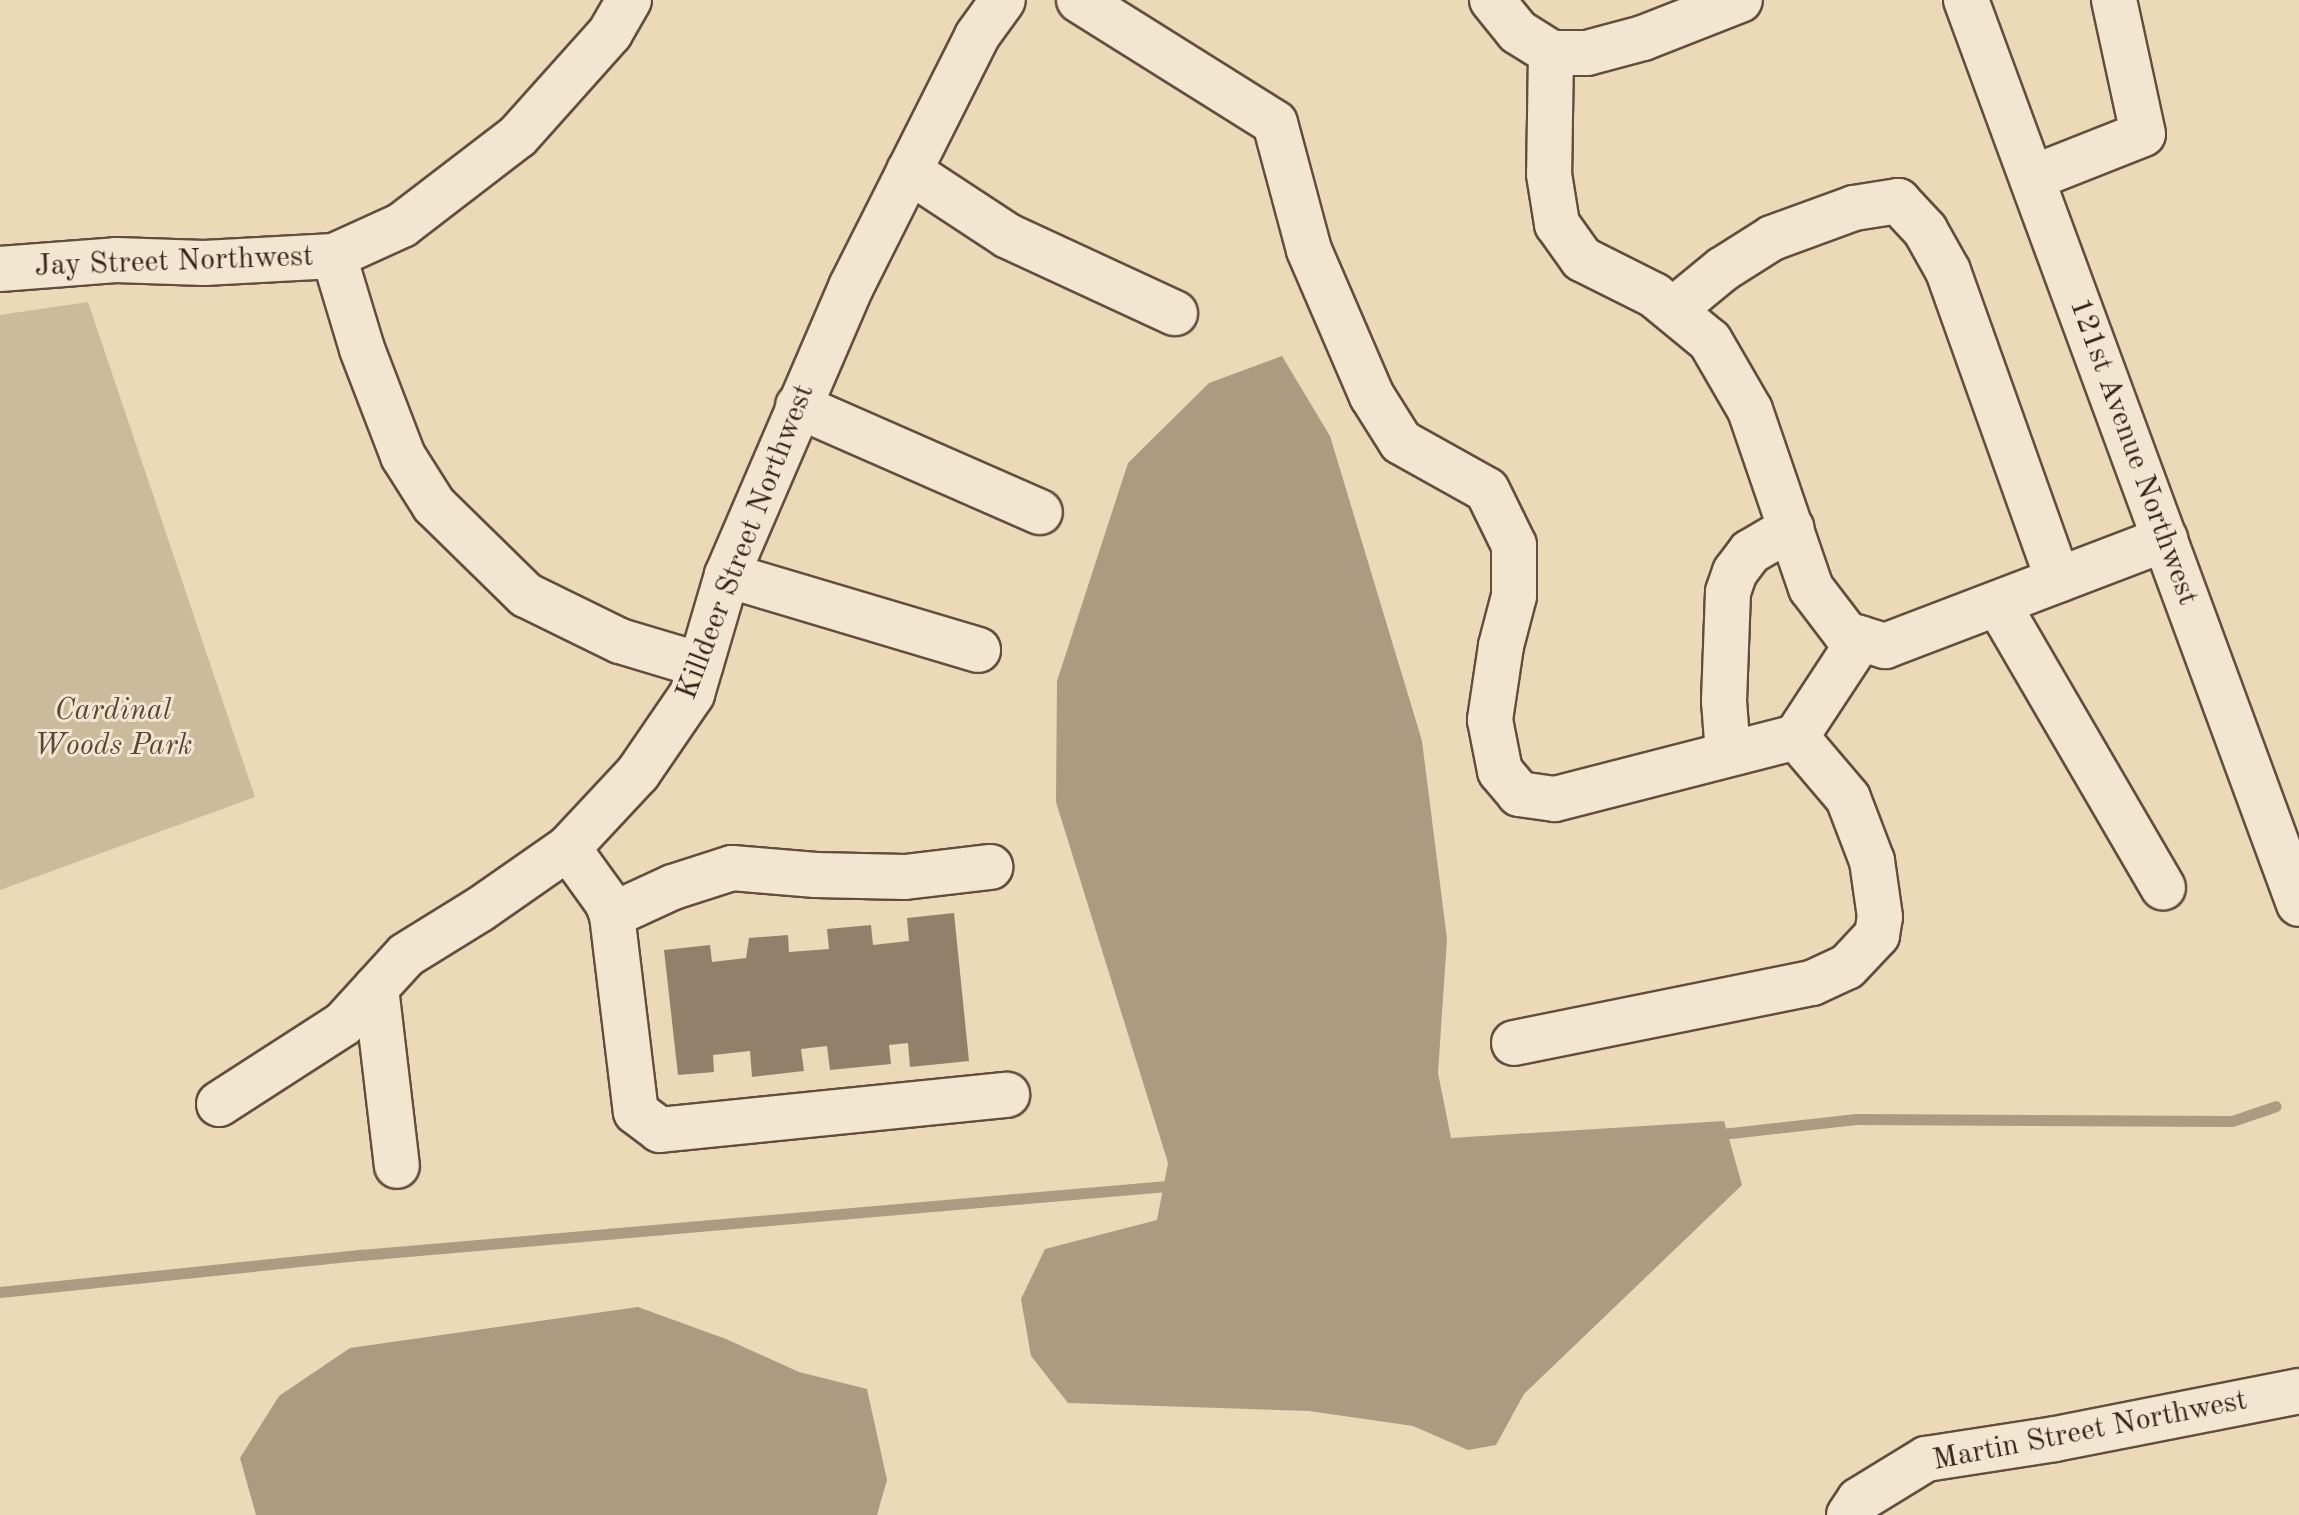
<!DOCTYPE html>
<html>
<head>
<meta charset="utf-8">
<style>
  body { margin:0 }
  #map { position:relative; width:2299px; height:1515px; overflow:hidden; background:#ebd9b8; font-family:"Old Standard TT",serif }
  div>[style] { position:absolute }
  .green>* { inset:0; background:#ccba9c }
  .water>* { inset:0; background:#ad9a81 }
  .stream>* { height:11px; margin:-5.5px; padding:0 5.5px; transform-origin:5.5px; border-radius:5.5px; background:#ad9a81 }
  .building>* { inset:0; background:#93806a }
  .roads { filter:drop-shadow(2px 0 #624e3e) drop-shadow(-2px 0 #624e3e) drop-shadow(0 2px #624e3e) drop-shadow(0 -2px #624e3e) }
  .minor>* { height:44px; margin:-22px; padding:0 22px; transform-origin:22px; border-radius:22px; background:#f2e6d1 }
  span { translate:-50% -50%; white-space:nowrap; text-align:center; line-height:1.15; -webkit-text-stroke:6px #f2e6d1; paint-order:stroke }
  .street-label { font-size:30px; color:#342015 }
  .park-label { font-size:30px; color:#5a4637; font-style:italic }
</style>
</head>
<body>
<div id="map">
  <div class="green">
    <i style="clip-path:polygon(88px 302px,255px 797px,0 890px,0 315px)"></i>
  </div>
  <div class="water">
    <i style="clip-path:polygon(1282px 356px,1330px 436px,1422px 741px,1447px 939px,1438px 1073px,1451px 1138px,1724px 1121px,1742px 1185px,1524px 1394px,1496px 1445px,1468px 1450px,1413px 1426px,1309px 1411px,1068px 1403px,1031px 1356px,1021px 1299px,1045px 1249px,1157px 1220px,1168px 1163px,1056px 802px,1057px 681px,1128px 463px,1209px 383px)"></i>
    <i style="clip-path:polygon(638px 1307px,726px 1339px,799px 1372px,867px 1389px,887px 1480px,877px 1515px,256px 1515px,240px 1458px,279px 1396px,350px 1348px)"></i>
  </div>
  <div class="stream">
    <i style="left:1713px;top:1135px;width:144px;rotate:-6.4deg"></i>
    <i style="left:1856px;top:1119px;width:376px;rotate:0.3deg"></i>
    <i style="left:2232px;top:1121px;width:46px;rotate:-18.8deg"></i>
    <i style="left:0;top:1292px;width:363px;rotate:-5.9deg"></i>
    <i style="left:361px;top:1255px;width:821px;rotate:-4.89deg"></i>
  </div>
  <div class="building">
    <i style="clip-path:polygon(954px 913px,969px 1061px,910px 1067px,908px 1043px,889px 1045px,891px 1064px,830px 1070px,827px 1046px,801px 1049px,804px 1071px,752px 1077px,750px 1051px,713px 1055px,714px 1072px,678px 1075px,664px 950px,710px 945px,712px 962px,746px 958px,749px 938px,788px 935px,789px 952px,829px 949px,827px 929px,871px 925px,873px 945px,909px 941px,907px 918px)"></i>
  </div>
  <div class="roads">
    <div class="minor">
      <i style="left:1079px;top:0;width:231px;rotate:32.1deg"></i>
      <i style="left:1275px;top:123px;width:131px;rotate:75deg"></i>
      <i style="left:1309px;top:250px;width:159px;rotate:66.7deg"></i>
      <i style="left:1372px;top:396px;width:54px;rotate:57.8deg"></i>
      <i style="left:1401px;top:442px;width:98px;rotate:29.2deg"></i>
      <i style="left:1487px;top:490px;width:61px;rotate:63.9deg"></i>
      <i style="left:1514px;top:545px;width:51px;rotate:90deg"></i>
      <i style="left:1514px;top:596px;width:52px;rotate:104.6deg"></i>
      <i style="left:1501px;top:646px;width:75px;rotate:98.5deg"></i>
      <i style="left:1490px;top:720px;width:52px;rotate:78.9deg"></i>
      <i style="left:1500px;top:771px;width:30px;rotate:50deg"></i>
      <i style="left:1519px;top:794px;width:36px;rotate:8deg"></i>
      <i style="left:1555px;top:799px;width:249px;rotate:-14.4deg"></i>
      <i style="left:1796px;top:737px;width:118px;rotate:-56.7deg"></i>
      <i style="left:1492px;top:0;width:41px;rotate:50.9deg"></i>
      <i style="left:1518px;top:32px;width:39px;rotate:32deg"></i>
      <i style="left:1551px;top:53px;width:36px"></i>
      <i style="left:1587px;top:53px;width:58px;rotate:-15deg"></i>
      <i style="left:1643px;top:38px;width:104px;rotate:-21.4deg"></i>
      <i style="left:1966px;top:0;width:963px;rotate:69.78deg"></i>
      <i style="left:1551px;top:53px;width:121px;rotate:90.9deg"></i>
      <i style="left:1549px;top:174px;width:51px;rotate:80.9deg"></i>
      <i style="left:1557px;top:224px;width:43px;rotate:54.5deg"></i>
      <i style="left:1582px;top:259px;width:80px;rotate:26.6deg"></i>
      <i style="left:1654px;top:295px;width:72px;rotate:39.4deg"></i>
      <i style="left:1710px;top:341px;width:80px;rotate:59.9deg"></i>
      <i style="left:1750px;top:410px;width:188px;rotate:71.1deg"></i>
      <i style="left:1811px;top:588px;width:58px;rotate:52.7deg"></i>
      <i style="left:1846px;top:634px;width:41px;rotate:17.1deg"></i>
      <i style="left:1885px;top:646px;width:300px;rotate:-20.9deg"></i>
      <i style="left:909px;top:171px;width:118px;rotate:33.3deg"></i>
      <i style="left:1008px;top:236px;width:184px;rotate:24.8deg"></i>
      <i style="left:2032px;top:178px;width:119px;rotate:-21.6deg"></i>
      <i style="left:2143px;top:134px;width:137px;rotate:-102.2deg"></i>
      <i style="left:334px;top:256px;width:97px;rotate:73.2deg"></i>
      <i style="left:362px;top:349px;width:115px;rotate:69deg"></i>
      <i style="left:403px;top:456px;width:58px;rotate:57.7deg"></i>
      <i style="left:434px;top:505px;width:129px;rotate:44.4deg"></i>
      <i style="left:526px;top:595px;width:105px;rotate:26.1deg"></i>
      <i style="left:620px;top:641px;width:84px;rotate:16.7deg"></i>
      <i style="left:0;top:269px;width:116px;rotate:-4.4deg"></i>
      <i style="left:116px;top:260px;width:88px;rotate:2deg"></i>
      <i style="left:204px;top:263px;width:130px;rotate:-3.1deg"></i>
      <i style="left:334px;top:256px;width:75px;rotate:-24.5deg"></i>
      <i style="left:402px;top:225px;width:146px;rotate:-37.5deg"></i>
      <i style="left:518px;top:136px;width:138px;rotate:-48.2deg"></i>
      <i style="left:610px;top:33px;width:38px;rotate:-60deg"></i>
      <i style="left:1673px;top:310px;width:65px;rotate:-39.4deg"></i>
      <i style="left:1723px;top:269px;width:58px;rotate:-32.3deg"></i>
      <i style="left:1772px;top:238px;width:87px;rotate:-20.1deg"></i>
      <i style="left:1854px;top:208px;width:45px;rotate:-9deg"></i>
      <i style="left:1898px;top:201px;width:40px;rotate:47deg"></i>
      <i style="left:1925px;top:230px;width:47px;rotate:60.7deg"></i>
      <i style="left:1948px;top:271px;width:328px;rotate:70.4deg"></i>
      <i style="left:798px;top:406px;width:264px;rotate:23.7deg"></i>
      <i style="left:727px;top:575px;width:262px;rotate:16.6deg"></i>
      <i style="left:1998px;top:604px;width:328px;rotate:59.8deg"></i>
      <i style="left:1728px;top:754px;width:53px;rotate:-94.3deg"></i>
      <i style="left:1724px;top:701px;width:109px;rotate:-87.9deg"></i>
      <i style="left:1728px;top:592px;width:21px;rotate:-71deg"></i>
      <i style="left:1735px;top:572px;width:25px;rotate:-53deg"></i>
      <i style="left:1750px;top:552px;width:48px;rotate:-30.3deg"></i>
      <i style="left:568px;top:848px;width:67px;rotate:54.2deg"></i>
      <i style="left:607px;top:902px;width:14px;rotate:69deg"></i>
      <i style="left:612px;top:915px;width:198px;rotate:83.1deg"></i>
      <i style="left:636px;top:1112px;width:30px;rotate:37deg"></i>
      <i style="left:660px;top:1130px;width:349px;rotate:-5.8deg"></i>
      <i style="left:612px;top:915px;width:67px;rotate:-24.7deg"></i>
      <i style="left:673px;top:887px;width:62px;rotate:-17.9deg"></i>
      <i style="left:732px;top:868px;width:84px;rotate:4.8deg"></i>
      <i style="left:816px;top:875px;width:89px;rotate:1.3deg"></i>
      <i style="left:905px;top:877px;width:86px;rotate:-6.7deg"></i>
      <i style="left:376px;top:988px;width:179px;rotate:83.3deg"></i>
      <i style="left:1514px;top:1043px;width:304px;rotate:-11.4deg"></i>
      <i style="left:1812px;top:983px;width:38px;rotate:-25deg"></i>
      <i style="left:1847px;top:967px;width:44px;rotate:-46.8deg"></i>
      <i style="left:1877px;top:935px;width:18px;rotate:-81deg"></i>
      <i style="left:1880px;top:917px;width:57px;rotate:-98.1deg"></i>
      <i style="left:1872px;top:861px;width:67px;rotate:-110.9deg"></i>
      <i style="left:1848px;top:798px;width:80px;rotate:-130.4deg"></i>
      <i style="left:219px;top:1104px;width:148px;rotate:-32.8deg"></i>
      <i style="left:343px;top:1024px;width:93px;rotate:-47.6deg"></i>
      <i style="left:406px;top:955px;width:86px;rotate:-31.7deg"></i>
      <i style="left:479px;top:910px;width:108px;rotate:-34.9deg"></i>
      <i style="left:568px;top:848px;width:103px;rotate:-47deg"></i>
      <i style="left:638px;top:773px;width:96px;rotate:-55.6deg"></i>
      <i style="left:692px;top:694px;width:124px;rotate:-73.6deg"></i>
      <i style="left:727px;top:575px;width:314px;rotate:-66.7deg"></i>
      <i style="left:851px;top:287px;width:281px;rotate:-63.3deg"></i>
      <i style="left:977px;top:36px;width:44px;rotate:-54.2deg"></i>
      <i style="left:1849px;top:1515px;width:18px;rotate:-56deg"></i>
      <i style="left:1859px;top:1500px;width:79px;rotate:-31.5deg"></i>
      <i style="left:1926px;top:1459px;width:131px;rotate:-8.8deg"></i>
      <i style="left:2055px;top:1439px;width:249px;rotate:-11.1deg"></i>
    </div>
  </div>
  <div class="street-label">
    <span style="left:174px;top:262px;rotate:-2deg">Jay Street Northwest</span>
    <span style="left:2133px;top:452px;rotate:70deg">121st Avenue Northwest</span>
    <span style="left:746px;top:542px;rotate:-69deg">Killdeer Street Northwest</span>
    <span style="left:2090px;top:1431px;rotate:-11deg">Martin Street Northwest</span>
  </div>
  <div class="park-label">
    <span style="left:113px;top:728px">Cardinal<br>Woods Park</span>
  </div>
</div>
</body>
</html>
